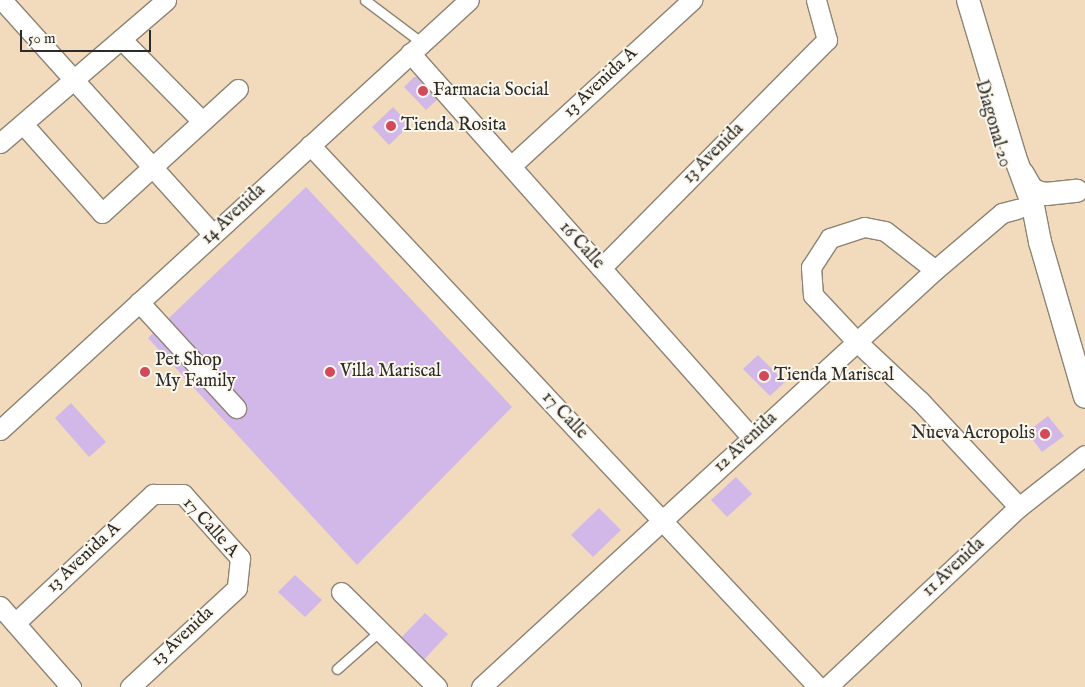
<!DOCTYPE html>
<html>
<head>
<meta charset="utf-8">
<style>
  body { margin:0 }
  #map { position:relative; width:1085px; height:687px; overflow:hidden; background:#f2dbbc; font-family:"IM FELL English",serif }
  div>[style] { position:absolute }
  .building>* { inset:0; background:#d2b7e9 }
  .roads { filter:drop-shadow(1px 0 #8e8374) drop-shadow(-1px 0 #8e8374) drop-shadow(0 1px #8e8374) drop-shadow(0 -1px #8e8374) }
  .service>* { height:9px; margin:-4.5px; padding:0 4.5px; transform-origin:4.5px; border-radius:4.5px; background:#fff }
  .minor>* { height:19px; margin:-9.5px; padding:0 9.5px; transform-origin:9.5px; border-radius:9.5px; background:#fff }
  .tertiary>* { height:22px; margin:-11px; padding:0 11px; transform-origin:11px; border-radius:11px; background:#fff }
  .dots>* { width:14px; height:14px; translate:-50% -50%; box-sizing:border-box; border:2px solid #fbf7ec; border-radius:50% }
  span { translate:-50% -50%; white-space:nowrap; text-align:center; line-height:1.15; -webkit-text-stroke:4px #fbf7ec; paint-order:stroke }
  .street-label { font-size:18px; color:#2b2b2b }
  .poi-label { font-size:18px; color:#2b2b2b }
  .left { translate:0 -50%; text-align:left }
  .right { translate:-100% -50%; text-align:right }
  .scale { position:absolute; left:20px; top:30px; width:131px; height:22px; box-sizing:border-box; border:2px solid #2b2b2b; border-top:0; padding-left:6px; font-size:15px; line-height:18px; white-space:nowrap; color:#2b2b2b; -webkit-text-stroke:4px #fbf7ec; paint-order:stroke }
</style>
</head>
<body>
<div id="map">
  <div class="building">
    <i style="clip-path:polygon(414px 77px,425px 77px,442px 95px,426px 110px,404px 87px)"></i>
    <i style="clip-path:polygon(393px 107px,410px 125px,389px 145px,372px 127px)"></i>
    <i style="clip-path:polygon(306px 187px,512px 407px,357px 565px,148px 338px)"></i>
    <i style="clip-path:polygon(758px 355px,785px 382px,770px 396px,743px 369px)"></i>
    <i style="clip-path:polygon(71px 403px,106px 442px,89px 457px,55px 418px)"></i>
    <i style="clip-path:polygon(1048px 416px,1064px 436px,1042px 452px,1027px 432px)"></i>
    <i style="clip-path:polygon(736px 477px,752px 494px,727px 517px,711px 500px)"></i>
    <i style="clip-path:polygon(599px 508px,621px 530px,593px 557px,571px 535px)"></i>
    <i style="clip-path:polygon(295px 575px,322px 600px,305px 617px,278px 592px)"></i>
    <i style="clip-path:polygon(425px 613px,448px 634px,419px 665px,396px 643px)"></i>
  </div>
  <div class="roads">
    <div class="service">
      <i style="left:365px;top:0;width:71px;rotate:37deg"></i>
      <i style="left:337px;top:669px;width:57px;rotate:-41.5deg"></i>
    </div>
    <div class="minor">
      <i style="left:2px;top:0;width:315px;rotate:48deg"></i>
      <i style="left:121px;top:39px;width:114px;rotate:45.4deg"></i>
      <i style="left:410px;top:53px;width:515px;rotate:48.38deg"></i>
      <i style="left:23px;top:124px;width:119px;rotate:48.4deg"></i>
      <i style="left:102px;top:213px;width:184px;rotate:-42.4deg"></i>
      <i style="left:0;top:143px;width:219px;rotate:-40.7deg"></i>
      <i style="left:310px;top:145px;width:743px;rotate:46.85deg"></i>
      <i style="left:511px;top:166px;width:246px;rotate:-42.5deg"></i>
      <i style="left:601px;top:268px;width:321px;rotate:-45.3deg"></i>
      <i style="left:827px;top:40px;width:41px;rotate:-105.4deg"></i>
      <i style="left:935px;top:270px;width:63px;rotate:-142deg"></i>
      <i style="left:885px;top:231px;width:21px;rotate:-169deg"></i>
      <i style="left:864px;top:227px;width:36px;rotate:162deg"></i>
      <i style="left:830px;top:238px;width:35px;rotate:123deg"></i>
      <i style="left:811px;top:267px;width:28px;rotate:86deg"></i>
      <i style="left:813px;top:295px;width:63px;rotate:46.9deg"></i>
      <i style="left:856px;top:341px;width:88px;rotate:43.2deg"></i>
      <i style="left:920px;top:401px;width:145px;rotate:47deg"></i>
      <i style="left:139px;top:302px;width:144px;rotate:47.5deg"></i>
      <i style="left:0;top:430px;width:636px;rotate:-42.52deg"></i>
      <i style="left:341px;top:592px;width:135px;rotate:44.7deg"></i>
      <i style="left:0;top:606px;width:108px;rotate:48.8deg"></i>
      <i style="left:15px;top:623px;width:189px;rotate:-43.1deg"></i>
      <i style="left:153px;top:494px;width:30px"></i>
      <i style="left:183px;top:494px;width:86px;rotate:48.3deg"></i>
      <i style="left:240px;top:558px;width:30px;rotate:96deg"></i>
      <i style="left:237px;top:588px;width:146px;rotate:137.2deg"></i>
      <i style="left:481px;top:687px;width:616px;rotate:-42.57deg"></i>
      <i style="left:935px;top:270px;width:88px;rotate:-40.4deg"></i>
      <i style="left:1002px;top:213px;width:16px;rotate:-15deg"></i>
      <i style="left:827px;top:687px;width:263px;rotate:-43.2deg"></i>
      <i style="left:1019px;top:507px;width:84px;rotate:-38.2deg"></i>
    </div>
    <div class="tertiary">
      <i style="left:968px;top:0;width:164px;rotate:73.3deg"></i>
      <i style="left:1015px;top:157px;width:52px;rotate:69.8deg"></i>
      <i style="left:1033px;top:206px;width:37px;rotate:79deg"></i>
      <i style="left:1040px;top:242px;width:161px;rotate:73.8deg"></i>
      <i style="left:1023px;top:174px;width:16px;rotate:60deg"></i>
      <i style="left:1031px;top:188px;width:7px;rotate:34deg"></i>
      <i style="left:1037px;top:192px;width:9px;rotate:13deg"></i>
      <i style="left:1046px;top:194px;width:31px;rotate:-6deg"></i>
    </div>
  </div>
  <div class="dots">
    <i style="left:423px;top:91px;background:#d1495b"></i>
    <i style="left:391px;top:126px;background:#d1495b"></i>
    <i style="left:145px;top:372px;background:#d1495b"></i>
    <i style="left:330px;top:372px;background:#d1495b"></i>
    <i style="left:764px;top:376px;background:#d1495b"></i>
    <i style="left:1045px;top:434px;background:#d1495b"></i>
  </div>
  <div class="street-label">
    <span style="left:601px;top:83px;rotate:-43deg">13 Avenida A</span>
    <span style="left:992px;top:124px;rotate:74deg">Diagonal 20</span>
    <span style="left:714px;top:154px;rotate:-45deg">13 Avenida</span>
    <span style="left:234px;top:215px;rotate:-43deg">14 Avenida</span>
    <span style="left:581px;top:246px;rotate:48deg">16 Calle</span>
    <span style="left:564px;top:416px;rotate:47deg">17 Calle</span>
    <span style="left:746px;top:443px;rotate:-43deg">12 Avenida</span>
    <span style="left:210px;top:528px;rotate:48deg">17 Calle A</span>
    <span style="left:84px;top:558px;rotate:-43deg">13 Avenida A</span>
    <span style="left:954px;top:568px;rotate:-43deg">11 Avenida</span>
    <span style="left:183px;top:637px;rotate:-43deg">13 Avenida</span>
  </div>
  <div class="poi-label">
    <span class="left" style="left:433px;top:91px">Farmacia Social</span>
    <span class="left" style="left:401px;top:126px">Tienda Rosita</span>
    <span class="left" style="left:155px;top:372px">Pet Shop<br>My Family</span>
    <span class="left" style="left:340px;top:372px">Villa Mariscal</span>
    <span class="left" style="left:774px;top:376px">Tienda Mariscal</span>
    <span class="right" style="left:1035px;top:434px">Nueva Acropolis</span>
  </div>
  <div class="scale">50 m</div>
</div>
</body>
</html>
